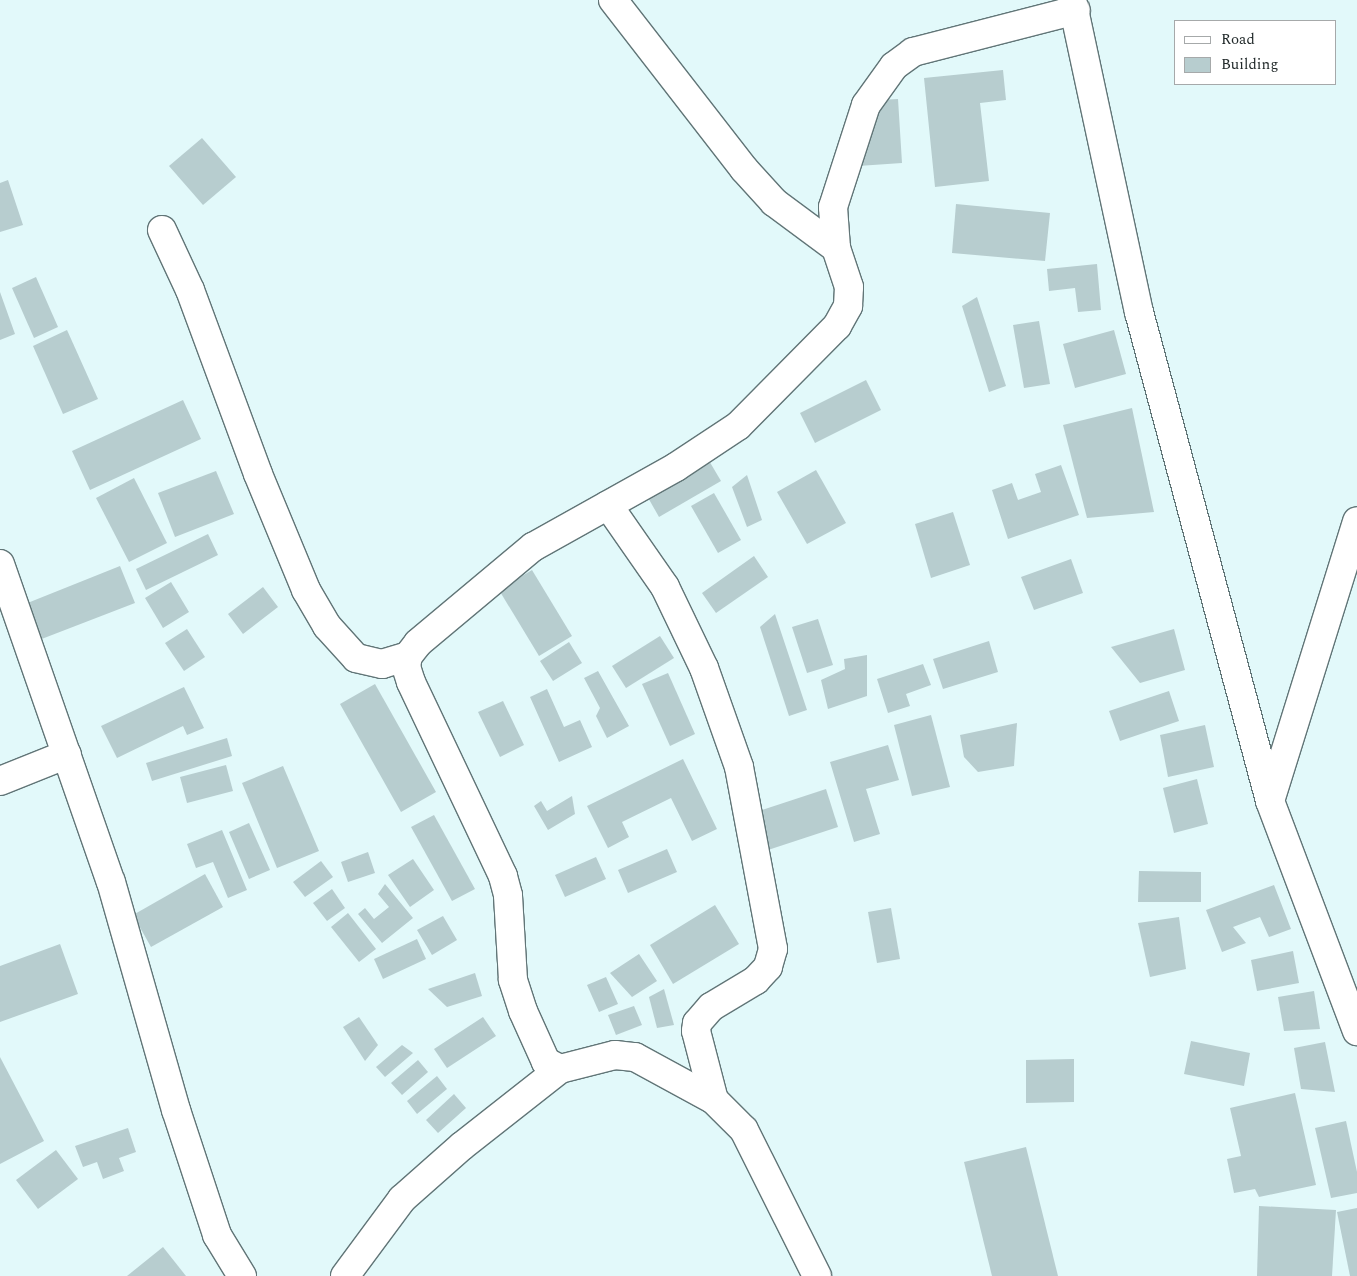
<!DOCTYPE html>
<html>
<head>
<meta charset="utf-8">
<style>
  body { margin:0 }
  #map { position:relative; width:1357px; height:1276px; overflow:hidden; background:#e2f9fa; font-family:Spectral,serif }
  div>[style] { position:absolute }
  .building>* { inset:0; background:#b7cdcf }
  .roads { filter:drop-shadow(1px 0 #617577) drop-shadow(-1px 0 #617577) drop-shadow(0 1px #617577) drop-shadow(0 -1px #617577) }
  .street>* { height:28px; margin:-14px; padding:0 14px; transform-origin:14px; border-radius:14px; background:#fff }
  span { translate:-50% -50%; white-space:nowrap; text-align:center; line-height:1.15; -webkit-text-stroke:4px #fff; paint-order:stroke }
  .legend { position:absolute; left:1174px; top:20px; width:162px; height:65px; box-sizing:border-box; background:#fff; border:1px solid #a6a9aa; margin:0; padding:6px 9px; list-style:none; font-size:15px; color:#21292a }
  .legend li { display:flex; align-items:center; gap:10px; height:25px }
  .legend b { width:25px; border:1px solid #a6a9aa }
</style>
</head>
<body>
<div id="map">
  <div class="building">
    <i style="clip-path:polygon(1003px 70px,1006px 100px,980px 103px,989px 181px,935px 187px,924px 78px)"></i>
    <i style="clip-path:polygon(898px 99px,902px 163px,858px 166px,879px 100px)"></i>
    <i style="clip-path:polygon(202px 138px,236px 177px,203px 205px,169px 166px)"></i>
    <i style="clip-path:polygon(8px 180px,23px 225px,0 232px,0 183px)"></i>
    <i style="clip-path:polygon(956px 204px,1050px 213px,1045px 261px,952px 253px)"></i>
    <i style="clip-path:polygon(1097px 264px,1101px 310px,1078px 312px,1075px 288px,1049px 291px,1047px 269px)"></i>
    <i style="clip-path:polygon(36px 277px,58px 327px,34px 338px,12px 288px)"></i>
    <i style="clip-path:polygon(0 292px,15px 334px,0 340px)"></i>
    <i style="clip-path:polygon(977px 297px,1006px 386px,989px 392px,962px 306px)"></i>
    <i style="clip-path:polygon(1039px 321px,1050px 384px,1024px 388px,1013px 325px)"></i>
    <i style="clip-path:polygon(67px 330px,98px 399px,63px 414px,33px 346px)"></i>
    <i style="clip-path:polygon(1114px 330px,1126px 374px,1075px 388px,1063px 344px)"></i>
    <i style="clip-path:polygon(866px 380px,881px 410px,815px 443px,800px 413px)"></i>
    <i style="clip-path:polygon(183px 400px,201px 439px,90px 490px,72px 451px)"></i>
    <i style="clip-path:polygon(1132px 408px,1154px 512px,1087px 518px,1063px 425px)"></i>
    <i style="clip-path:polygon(708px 459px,721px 481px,659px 517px,646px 494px)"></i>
    <i style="clip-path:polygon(1061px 465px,1079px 515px,1008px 539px,992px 490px,1012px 483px,1018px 500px,1041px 492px,1035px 474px)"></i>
    <i style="clip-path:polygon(816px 470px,846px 523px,807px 544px,777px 492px)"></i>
    <i style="clip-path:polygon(216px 471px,234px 514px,175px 537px,158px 493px)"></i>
    <i style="clip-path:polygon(747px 475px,762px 520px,747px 527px,732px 487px)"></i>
    <i style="clip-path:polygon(134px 478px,167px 543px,129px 562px,96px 498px)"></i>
    <i style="clip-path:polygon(714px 493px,741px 540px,718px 553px,691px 506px)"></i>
    <i style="clip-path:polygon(953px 512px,970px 565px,931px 578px,915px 524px)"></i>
    <i style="clip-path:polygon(208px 534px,218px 555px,146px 590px,136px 569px)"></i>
    <i style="clip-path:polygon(754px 556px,768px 577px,716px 613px,702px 593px)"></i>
    <i style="clip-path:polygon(1071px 559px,1083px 593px,1034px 610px,1021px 577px)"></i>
    <i style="clip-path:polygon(120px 566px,135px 603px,39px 640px,25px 604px)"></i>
    <i style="clip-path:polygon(532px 570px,572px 636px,539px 656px,499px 590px)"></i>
    <i style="clip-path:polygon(171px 582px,189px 612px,163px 628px,145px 598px)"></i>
    <i style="clip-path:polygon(263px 587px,278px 607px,243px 634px,228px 614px)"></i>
    <i style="clip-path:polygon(775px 614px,807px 710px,789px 716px,760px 627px)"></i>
    <i style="clip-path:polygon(818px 619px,833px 665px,807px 673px,792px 627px)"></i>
    <i style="clip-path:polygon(187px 629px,205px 657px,184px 671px,165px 643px)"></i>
    <i style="clip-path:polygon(1174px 629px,1185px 670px,1140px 683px,1111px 647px)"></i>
    <i style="clip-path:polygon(660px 636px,674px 658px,626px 688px,612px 666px)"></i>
    <i style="clip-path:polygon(989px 641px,998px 672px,943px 689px,933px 659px)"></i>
    <i style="clip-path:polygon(569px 642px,582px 663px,553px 681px,540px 661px)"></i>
    <i style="clip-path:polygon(867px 655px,867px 696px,828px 709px,821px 680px,845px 669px,844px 659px)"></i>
    <i style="clip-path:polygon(923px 664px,931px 685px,906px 694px,910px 706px,888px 713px,877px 679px)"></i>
    <i style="clip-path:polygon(598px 671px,629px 726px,607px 738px,596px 716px,600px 708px,584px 678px)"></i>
    <i style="clip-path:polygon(668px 673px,695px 734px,670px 746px,642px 684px)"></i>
    <i style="clip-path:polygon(375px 684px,436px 792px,401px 812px,340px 704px)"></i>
    <i style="clip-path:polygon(184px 687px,204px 728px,187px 735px,183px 726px,117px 758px,101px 726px)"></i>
    <i style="clip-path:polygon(547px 689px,564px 727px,580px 720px,592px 747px,559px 762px,530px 697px)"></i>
    <i style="clip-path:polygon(1169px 691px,1179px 721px,1120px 741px,1109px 711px)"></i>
    <i style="clip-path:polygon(503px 701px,524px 745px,500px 757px,478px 712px)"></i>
    <i style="clip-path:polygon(931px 715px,950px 787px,912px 796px,894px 725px)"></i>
    <i style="clip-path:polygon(1017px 723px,1014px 766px,978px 772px,964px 757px,960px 735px)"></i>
    <i style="clip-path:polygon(1205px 725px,1214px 767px,1168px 777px,1160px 735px)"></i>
    <i style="clip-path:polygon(227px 738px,232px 756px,152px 781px,146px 763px)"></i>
    <i style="clip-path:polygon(888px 745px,899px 780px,866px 789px,880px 834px,854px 842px,830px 762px)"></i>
    <i style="clip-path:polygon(683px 759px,717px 829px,692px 841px,671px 798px,622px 822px,629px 837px,608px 848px,587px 806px)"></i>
    <i style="clip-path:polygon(226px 765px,233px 791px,187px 803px,180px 777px)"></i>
    <i style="clip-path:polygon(283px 766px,319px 851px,277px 868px,242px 783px)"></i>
    <i style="clip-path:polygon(1197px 779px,1208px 824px,1174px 833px,1163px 788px)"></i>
    <i style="clip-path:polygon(826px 789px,838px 827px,768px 850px,756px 812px)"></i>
    <i style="clip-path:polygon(572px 796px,575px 814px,548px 830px,534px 806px,541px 801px,547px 811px)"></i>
    <i style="clip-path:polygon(434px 815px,475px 889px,452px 901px,411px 827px)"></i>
    <i style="clip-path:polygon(249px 823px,270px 870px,249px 879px,229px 832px)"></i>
    <i style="clip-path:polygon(222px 830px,247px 890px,228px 898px,213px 862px,196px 868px,187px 844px)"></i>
    <i style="clip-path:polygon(667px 849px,677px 872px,628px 893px,618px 870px)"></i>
    <i style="clip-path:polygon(368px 852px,375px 873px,348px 882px,341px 862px)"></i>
    <i style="clip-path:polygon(596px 857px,606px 879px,565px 897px,555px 875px)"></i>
    <i style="clip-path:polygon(413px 859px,434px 890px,410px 907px,388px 875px)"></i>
    <i style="clip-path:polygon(321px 861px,333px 877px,305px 897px,293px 882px)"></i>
    <i style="clip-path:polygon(1139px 871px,1201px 872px,1201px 902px,1138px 902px)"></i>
    <i style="clip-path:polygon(205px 874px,223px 907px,151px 947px,133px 915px)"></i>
    <i style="clip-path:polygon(385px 884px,413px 918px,382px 943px,358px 914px,365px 908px,374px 919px,389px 907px,378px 894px)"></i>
    <i style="clip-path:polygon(1274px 885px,1291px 929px,1269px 937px,1260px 917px,1233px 927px,1246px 943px,1222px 952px,1206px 910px)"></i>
    <i style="clip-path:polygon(332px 889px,345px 908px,327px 921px,313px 903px)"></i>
    <i style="clip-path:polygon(715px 905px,739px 944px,673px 984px,650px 945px)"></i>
    <i style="clip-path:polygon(891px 908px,900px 959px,877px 963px,868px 912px)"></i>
    <i style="clip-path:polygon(348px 913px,376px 949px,359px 962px,331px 927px)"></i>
    <i style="clip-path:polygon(443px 916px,457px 940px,432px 955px,417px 930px)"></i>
    <i style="clip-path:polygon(1179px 917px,1186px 969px,1150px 977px,1138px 923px)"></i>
    <i style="clip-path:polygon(417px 939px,426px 959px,383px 979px,374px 959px)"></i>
    <i style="clip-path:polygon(60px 944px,78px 994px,0 1022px,0 966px)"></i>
    <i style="clip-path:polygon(1293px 951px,1299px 983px,1257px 991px,1251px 960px)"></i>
    <i style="clip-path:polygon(639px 954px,657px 981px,632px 997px,610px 973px)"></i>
    <i style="clip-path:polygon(475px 973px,482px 996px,447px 1007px,428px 989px)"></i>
    <i style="clip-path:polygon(606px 977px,618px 1004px,599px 1012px,587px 985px)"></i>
    <i style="clip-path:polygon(664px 989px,674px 1025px,657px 1028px,649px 997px)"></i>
    <i style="clip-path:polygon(1314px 991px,1320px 1029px,1284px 1031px,1278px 997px)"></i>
    <i style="clip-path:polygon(634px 1006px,642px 1025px,616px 1035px,608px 1015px)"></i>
    <i style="clip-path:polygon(359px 1017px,378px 1045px,365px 1061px,343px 1027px)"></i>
    <i style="clip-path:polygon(483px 1017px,496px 1036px,447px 1068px,434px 1049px)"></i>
    <i style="clip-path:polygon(1191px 1041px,1250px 1053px,1244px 1086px,1184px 1074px)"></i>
    <i style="clip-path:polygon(1325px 1042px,1335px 1092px,1301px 1089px,1294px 1048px)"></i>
    <i style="clip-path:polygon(402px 1045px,413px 1053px,385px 1077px,376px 1067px)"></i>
    <i style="clip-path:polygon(0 1057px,44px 1141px,0 1164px)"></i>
    <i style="clip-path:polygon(1074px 1059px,1074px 1102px,1026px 1103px,1026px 1060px)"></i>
    <i style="clip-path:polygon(418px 1060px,428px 1072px,402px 1095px,391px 1083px)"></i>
    <i style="clip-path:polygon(437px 1076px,447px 1089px,417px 1114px,407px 1101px)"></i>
    <i style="clip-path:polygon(1295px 1093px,1316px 1185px,1259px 1197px,1255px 1189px,1234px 1193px,1227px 1159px,1241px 1156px,1230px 1108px)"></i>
    <i style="clip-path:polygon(454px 1094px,466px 1108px,438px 1133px,426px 1120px)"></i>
    <i style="clip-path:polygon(1346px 1121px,1357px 1172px,1357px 1193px,1331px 1198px,1315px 1128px)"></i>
    <i style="clip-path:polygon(128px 1128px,136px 1152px,119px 1158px,124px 1171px,103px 1179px,97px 1162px,83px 1167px,75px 1146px)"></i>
    <i style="clip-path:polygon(1026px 1147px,1058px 1276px,992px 1276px,964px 1162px)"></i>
    <i style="clip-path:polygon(56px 1150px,78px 1179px,38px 1209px,16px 1180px)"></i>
    <i style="clip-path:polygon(1259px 1206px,1336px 1210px,1332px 1276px,1257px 1276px)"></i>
    <i style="clip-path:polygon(1357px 1208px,1357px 1276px,1350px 1276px,1337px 1212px)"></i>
    <i style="clip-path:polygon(163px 1247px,186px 1276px,127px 1276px)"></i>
  </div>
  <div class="roads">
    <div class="street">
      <i style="left:613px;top:0;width:214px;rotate:52.2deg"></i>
      <i style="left:744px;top:169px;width:45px;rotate:47.7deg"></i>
      <i style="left:774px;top:202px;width:77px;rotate:36.6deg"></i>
      <i style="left:1072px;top:0;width:319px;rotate:77.9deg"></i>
      <i style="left:1139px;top:312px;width:506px;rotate:75deg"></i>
      <i style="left:1270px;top:801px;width:246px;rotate:69.3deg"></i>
      <i style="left:162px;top:230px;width:66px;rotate:65deg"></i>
      <i style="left:190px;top:290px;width:196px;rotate:69.7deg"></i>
      <i style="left:258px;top:474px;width:126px;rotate:67.5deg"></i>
      <i style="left:306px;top:590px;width:42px;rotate:59.7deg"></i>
      <i style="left:327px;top:626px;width:43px;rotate:47.8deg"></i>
      <i style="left:356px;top:658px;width:27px;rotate:13deg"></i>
      <i style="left:382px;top:664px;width:27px;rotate:-17deg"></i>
      <i style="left:608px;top:505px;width:100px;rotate:55.2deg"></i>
      <i style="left:665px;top:587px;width:90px;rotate:64.3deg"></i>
      <i style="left:704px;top:668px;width:105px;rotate:70.5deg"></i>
      <i style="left:739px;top:767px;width:185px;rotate:79.4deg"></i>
      <i style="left:773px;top:949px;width:19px;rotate:106deg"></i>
      <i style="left:768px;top:967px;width:18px;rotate:133deg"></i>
      <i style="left:756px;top:980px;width:52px;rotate:149deg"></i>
      <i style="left:711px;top:1007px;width:21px;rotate:131deg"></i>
      <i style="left:697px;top:1023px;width:8px;rotate:97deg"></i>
      <i style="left:696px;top:1031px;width:71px;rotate:75.4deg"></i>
      <i style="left:0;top:564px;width:337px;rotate:70.8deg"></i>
      <i style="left:111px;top:882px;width:237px;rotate:74.1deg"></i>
      <i style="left:176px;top:1110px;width:132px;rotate:71.8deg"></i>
      <i style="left:217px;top:1235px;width:48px;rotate:58.6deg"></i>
      <i style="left:0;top:781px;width:72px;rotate:-21.9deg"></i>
      <i style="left:1270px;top:801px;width:293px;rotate:-72.7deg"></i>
      <i style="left:560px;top:1069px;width:16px;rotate:-153deg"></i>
      <i style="left:546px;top:1062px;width:56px;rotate:-114.3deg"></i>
      <i style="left:523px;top:1011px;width:33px;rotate:-108deg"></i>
      <i style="left:513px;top:980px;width:85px;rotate:-93.4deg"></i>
      <i style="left:508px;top:895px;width:20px;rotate:-105deg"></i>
      <i style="left:503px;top:876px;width:215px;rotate:-115.4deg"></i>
      <i style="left:411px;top:682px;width:16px;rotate:-108deg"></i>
      <i style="left:406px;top:667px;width:11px;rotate:-80deg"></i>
      <i style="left:408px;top:656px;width:16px;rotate:-52deg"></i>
      <i style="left:418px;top:643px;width:150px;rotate:-39.9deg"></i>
      <i style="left:533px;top:547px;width:164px;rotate:-29.2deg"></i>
      <i style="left:676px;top:467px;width:74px;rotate:-33.5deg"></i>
      <i style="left:738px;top:426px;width:141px;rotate:-45.3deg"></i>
      <i style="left:837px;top:326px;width:23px;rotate:-61deg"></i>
      <i style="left:848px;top:306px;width:19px;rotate:-87deg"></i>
      <i style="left:849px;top:287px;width:41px;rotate:-108.4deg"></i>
      <i style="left:836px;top:248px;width:41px;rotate:-94.2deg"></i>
      <i style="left:833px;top:207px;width:107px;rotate:-72.1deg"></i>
      <i style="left:866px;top:105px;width:48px;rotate:-54.3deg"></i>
      <i style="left:894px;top:66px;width:24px;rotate:-36deg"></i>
      <i style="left:913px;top:52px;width:168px;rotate:-14.4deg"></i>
      <i style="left:345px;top:1276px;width:96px;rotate:-53.5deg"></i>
      <i style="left:402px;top:1199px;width:80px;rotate:-41.5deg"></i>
      <i style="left:462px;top:1146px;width:125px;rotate:-38.2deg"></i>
      <i style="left:560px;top:1069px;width:57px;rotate:-14.3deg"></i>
      <i style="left:615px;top:1055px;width:20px;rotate:6deg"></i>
      <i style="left:635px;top:1057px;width:90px;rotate:28.6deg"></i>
      <i style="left:714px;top:1100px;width:42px;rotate:45deg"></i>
      <i style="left:744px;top:1130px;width:163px;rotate:63.4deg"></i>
    </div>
  </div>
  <ul class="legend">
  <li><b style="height:6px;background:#fff"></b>Road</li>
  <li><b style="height:14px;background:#b7cdcf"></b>Building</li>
  </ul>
</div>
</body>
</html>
